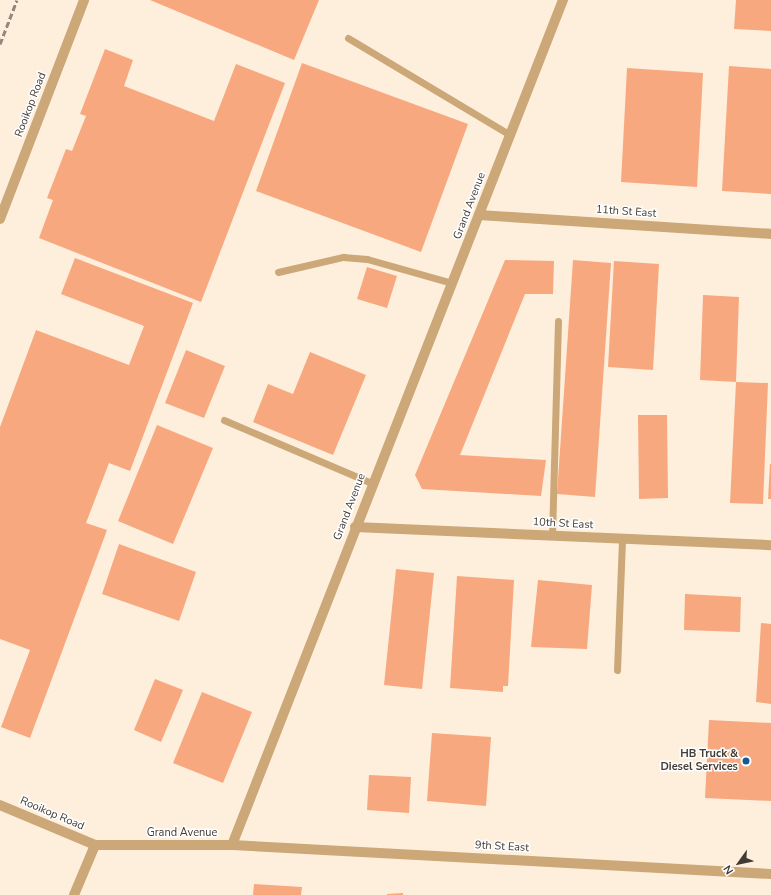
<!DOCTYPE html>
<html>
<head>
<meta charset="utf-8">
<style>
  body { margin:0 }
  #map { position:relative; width:771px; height:895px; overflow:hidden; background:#feefdd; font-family:"Nunito Sans",sans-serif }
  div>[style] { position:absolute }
  .building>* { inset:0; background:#f8a87f }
  .service>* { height:7px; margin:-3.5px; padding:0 3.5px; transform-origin:3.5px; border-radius:3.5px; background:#cca778 }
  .minor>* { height:10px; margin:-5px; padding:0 5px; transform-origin:5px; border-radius:5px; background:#cca778 }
  .rail>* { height:3px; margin-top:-1.5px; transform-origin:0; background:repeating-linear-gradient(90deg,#91877b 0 6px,transparent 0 9px) }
  .dots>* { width:11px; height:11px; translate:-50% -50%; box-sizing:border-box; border:2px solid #fff; border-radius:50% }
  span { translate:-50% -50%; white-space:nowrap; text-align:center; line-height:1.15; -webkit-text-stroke:3px #fff; paint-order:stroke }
  .street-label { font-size:11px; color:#413b34 }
  .poi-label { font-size:11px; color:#413b34; font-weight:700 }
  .right { translate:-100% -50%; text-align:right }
  .north { position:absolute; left:719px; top:843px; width:40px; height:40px; -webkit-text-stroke:3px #fff; paint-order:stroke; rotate:237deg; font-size:11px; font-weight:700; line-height:16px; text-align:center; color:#413b34 }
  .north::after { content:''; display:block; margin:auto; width:14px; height:18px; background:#413b34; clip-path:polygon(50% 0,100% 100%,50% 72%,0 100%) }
</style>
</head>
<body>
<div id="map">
  <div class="building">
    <i style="clip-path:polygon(150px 0,319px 0,294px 60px)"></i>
    <i style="clip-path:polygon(736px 0,771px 0,771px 31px,734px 29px)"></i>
    <i style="clip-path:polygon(105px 49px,133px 60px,124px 86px,214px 121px,236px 64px,285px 83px,201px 302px,39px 238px,53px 200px,47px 198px,66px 149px,72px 151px,86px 116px,80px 114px)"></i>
    <i style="clip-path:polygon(302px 63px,468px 124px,421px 252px,256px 191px)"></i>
    <i style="clip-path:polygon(729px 66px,771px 69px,771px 194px,722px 191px)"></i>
    <i style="clip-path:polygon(627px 68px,703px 73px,697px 187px,621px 182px)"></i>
    <i style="clip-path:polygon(75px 258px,193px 303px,130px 471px,109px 463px,86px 523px,107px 530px,30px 738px,1px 727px,30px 650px,0 639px,0 427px,36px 330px,129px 365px,144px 326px,61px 294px)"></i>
    <i style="clip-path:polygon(505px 260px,554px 261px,553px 294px,525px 294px,460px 455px,546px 460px,541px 496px,422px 489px,415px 475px)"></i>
    <i style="clip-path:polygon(573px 260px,611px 263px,595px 497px,557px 494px)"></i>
    <i style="clip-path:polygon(614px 261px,659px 264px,653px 370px,608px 367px)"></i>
    <i style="clip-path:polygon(367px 267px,397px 276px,387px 308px,357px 299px)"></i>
    <i style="clip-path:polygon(703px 295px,739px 297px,736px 382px,768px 383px,763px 504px,730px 503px,736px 382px,700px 380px)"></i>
    <i style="clip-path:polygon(186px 350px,225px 366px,204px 418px,165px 403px)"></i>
    <i style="clip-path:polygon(310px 352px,366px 375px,333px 455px,253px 422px,268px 384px,293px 394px)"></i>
    <i style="clip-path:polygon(638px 415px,667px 415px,668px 498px,639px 499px)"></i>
    <i style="clip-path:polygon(157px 425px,213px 448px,173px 544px,118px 521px)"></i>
    <i style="clip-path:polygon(770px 464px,771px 464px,771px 499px,768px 499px)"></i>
    <i style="clip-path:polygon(119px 544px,196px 572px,179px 621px,102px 594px)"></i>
    <i style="clip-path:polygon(396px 569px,434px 573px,422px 689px,384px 685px)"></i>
    <i style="clip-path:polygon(457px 576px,514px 580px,508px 686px,503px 686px,503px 692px,450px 688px)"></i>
    <i style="clip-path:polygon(538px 580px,592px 585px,587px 649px,531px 647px)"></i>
    <i style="clip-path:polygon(685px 594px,741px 597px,740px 632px,684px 630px)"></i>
    <i style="clip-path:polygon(761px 623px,771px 624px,771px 704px,756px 702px)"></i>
    <i style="clip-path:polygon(155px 679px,183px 690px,161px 742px,134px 730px)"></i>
    <i style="clip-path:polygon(202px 692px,252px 712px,223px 783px,173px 763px)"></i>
    <i style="clip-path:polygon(709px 720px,771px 723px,771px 801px,705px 798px)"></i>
    <i style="clip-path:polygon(432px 733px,491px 737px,486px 806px,427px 801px)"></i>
    <i style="clip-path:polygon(369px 775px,411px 777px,409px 813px,367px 810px)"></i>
    <i style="clip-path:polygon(254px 884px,302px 887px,301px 895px,253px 895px)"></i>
    <i style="clip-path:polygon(403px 893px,403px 895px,387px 895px,387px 894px)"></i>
  </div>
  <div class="service">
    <i style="left:348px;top:38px;width:189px;rotate:30.9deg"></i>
    <i style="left:278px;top:272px;width:67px;rotate:-13deg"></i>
    <i style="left:343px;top:257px;width:24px;rotate:5deg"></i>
    <i style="left:367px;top:259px;width:88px;rotate:15.8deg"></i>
    <i style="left:224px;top:420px;width:161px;rotate:23.1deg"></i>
    <i style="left:552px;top:536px;width:215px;rotate:-88.4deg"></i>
    <i style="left:617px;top:670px;width:131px;rotate:-87.8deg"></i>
  </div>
  <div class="minor">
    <i style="left:479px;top:215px;width:293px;rotate:3.7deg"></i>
    <i style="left:0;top:219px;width:235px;rotate:-69deg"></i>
    <i style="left:355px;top:527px;width:416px;rotate:2.5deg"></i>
    <i style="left:0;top:805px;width:103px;rotate:22.8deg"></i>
    <i style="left:232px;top:845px;width:540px;rotate:3.08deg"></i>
    <i style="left:74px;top:895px;width:54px;rotate:-67.2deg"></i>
    <i style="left:95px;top:845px;width:137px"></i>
    <i style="left:232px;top:845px;width:908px;rotate:-68.61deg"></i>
  </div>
  <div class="rail">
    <i style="left:0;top:44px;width:47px;rotate:-68.9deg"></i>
  </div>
  <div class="dots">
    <i style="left:746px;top:761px;background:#15598e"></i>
  </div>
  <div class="street-label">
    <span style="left:31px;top:105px;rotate:-69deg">Rooikop Road</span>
    <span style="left:470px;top:206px;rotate:-69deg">Grand Avenue</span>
    <span style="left:626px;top:212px;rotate:4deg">11th St East</span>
    <span style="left:350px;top:507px;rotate:-69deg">Grand Avenue</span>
    <span style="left:563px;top:524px;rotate:3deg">10th St East</span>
    <span style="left:52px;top:814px;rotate:23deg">Rooikop Road</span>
    <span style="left:182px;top:833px">Grand Avenue</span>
    <span style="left:502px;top:847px;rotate:3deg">9th St East</span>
  </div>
  <div class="poi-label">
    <span class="right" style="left:738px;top:761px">HB Truck &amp;<br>Diesel Services</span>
  </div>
  <div class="north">N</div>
</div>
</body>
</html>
